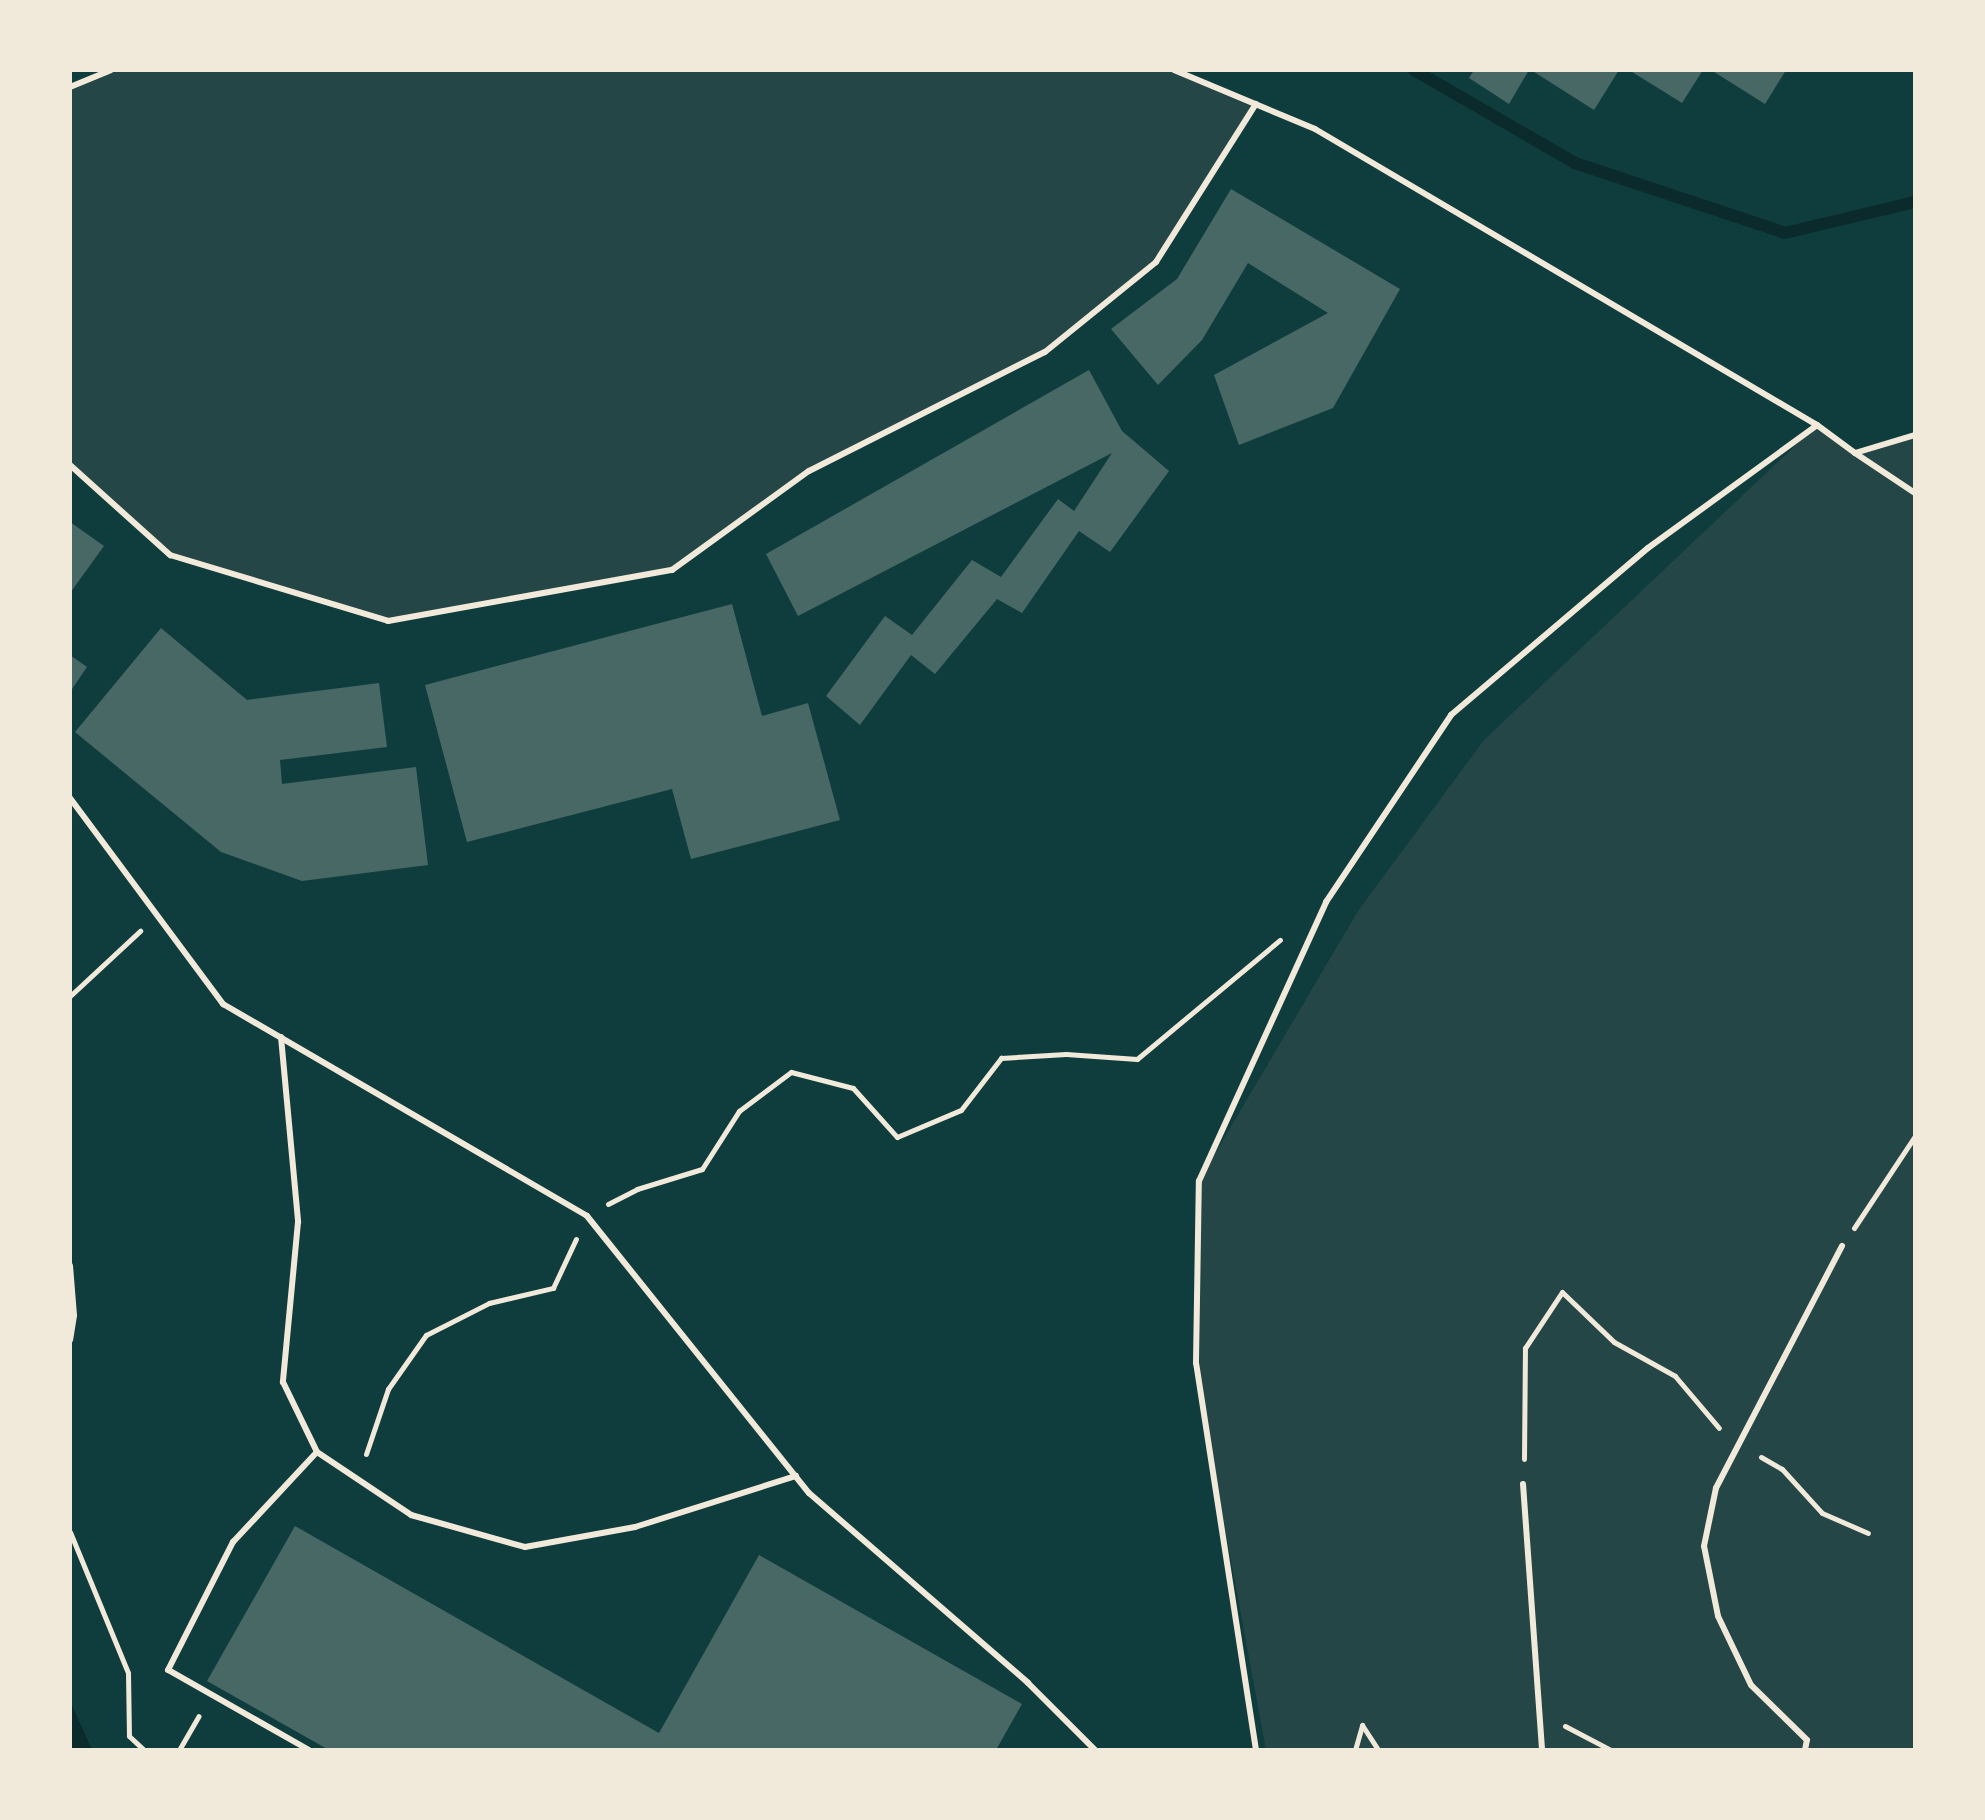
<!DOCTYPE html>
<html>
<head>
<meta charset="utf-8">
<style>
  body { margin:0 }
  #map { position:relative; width:1985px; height:1820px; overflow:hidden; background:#0f3d3e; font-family:"Work Sans",sans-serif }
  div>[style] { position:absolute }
  .green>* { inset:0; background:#244646 }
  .water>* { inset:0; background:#0a2a2b }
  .stream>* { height:12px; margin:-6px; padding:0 6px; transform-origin:6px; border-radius:6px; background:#0a2a2b }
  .building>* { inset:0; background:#486865 }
  .path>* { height:5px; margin:-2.5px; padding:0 2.5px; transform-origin:2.5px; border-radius:2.5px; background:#f1e9da }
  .service>* { height:6px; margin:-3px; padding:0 3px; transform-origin:3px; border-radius:3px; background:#f1e9da }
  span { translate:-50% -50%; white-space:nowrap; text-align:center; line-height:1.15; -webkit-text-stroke:8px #f1e9da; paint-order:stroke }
  .frame { position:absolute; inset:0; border:72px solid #f1e9da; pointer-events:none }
</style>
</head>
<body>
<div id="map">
  <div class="green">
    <i style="clip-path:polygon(111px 70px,1174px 70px,1256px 104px,1156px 262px,1045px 352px,809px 471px,672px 570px,388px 621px,170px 555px,70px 465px,70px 87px)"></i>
    <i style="clip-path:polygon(1817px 425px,1855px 453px,1915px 435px,1915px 1750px,1266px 1750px,1200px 1392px,1199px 1181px,1358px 911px,1484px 740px)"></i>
  </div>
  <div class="water">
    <i style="clip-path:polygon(70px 1701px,92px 1750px,70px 1750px)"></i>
  </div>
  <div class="stream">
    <i style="left:1414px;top:70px;width:186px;rotate:30deg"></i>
    <i style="left:1575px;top:163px;width:221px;rotate:18.4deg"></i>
    <i style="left:1785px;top:233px;width:134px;rotate:-13.4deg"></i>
  </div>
  <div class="building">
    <i style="clip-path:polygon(1474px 70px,1529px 70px,1509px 104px,1469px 78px)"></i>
    <i style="clip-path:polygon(1531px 70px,1619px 70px,1594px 110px)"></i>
    <i style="clip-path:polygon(1629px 70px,1703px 70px,1682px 103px)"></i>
    <i style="clip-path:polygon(1711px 70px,1786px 70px,1765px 104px)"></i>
    <i style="clip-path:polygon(1231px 189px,1400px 289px,1333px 408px,1239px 445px,1214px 375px,1328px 313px,1248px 263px,1202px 340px,1158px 385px,1111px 329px,1177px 279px)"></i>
    <i style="clip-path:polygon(1089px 370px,1122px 431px,1169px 471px,1110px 552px,1079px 531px,1022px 613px,997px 599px,935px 674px,911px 655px,860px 725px,826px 696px,885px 616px,912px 635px,972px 560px,1001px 577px,1058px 499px,1074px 511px,1112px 453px,798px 616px,766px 554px)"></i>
    <i style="clip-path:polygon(70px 522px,104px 546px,70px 593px)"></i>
    <i style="clip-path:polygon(732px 604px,762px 716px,808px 703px,840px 820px,691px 859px,672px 789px,467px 842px,425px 685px)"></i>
    <i style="clip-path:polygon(161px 628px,247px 700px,379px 683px,387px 747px,280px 760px,282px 784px,416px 767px,428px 865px,302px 881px,221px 852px,75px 732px)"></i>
    <i style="clip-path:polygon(70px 655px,87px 667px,70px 692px)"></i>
    <i style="clip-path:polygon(295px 1526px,659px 1733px,759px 1555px,1022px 1704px,996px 1750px,329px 1750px,207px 1681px)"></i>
  </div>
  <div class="path">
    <i style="left:70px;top:996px;width:96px;rotate:-42.9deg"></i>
    <i style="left:608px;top:1204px;width:33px;rotate:-27deg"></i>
    <i style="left:637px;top:1189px;width:68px;rotate:-17.1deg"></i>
    <i style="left:702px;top:1169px;width:69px;rotate:-57.5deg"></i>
    <i style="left:739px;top:1111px;width:65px;rotate:-36.9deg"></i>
    <i style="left:791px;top:1072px;width:64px;rotate:14.5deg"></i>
    <i style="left:853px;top:1088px;width:66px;rotate:48.1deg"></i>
    <i style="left:897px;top:1137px;width:69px;rotate:-22.9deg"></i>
    <i style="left:961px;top:1110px;width:66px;rotate:-52.4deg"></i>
    <i style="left:1001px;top:1058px;width:65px;rotate:-3.5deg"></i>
    <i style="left:1066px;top:1054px;width:71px;rotate:4deg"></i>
    <i style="left:1137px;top:1059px;width:186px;rotate:-39.8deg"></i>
    <i style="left:1854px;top:1228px;width:110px;rotate:-56.5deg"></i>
    <i style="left:70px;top:1265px;width:50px;rotate:85.4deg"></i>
    <i style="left:74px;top:1315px;width:25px;rotate:99deg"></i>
    <i style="left:366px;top:1454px;width:69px;rotate:-71.3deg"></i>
    <i style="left:388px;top:1389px;width:66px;rotate:-54.9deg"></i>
    <i style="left:426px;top:1335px;width:71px;rotate:-26.9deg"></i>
    <i style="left:489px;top:1303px;width:66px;rotate:-13.2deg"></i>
    <i style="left:553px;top:1288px;width:54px;rotate:-64.9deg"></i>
    <i style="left:1761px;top:1457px;width:24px;rotate:30deg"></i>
    <i style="left:1782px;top:1469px;width:59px;rotate:47.7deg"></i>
    <i style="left:1822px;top:1513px;width:50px;rotate:23.5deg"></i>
    <i style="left:1524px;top:1459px;width:111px;rotate:-89.5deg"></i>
    <i style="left:1525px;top:1348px;width:67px;rotate:-56.5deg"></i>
    <i style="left:1562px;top:1292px;width:72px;rotate:43.9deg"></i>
    <i style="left:1614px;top:1342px;width:70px;rotate:29.1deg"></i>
    <i style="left:1675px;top:1376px;width:68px;rotate:49.8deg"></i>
    <i style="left:70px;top:1532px;width:152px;rotate:67.6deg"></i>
    <i style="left:128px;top:1673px;width:63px;rotate:89.1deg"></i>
    <i style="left:129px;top:1736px;width:21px;rotate:43deg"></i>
    <i style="left:1565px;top:1726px;width:52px;rotate:27.6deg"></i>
    <i style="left:179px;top:1750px;width:39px;rotate:-60deg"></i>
    <i style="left:1355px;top:1750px;width:26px;rotate:-74deg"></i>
    <i style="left:1362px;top:1725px;width:30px;rotate:57deg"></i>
  </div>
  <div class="service">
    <i style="left:1174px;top:70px;width:153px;rotate:22.7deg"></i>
    <i style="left:1315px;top:129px;width:583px;rotate:30.53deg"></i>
    <i style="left:1817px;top:425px;width:47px;rotate:36.4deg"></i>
    <i style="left:1855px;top:453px;width:63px;rotate:-16.7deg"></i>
    <i style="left:70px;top:87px;width:44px;rotate:-22.5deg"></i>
    <i style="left:1855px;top:453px;width:72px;rotate:33.7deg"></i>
    <i style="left:70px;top:465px;width:135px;rotate:42deg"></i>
    <i style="left:170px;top:555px;width:228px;rotate:16.8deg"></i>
    <i style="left:388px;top:621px;width:289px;rotate:-10.2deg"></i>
    <i style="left:672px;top:570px;width:169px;rotate:-35.9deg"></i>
    <i style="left:809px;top:471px;width:264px;rotate:-26.8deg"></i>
    <i style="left:1045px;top:352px;width:143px;rotate:-39deg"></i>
    <i style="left:1156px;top:262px;width:187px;rotate:-57.7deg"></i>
    <i style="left:70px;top:798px;width:257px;rotate:53.4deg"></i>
    <i style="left:223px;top:1004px;width:421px;rotate:30.2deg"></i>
    <i style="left:587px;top:1216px;width:355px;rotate:51.3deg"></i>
    <i style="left:809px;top:1493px;width:290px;rotate:40.9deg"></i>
    <i style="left:1028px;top:1683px;width:95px;rotate:45deg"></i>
    <i style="left:281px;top:1037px;width:186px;rotate:84.7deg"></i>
    <i style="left:298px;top:1222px;width:161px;rotate:95.4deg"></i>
    <i style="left:283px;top:1382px;width:78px;rotate:64.1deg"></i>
    <i style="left:317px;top:1452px;width:113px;rotate:33.8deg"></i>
    <i style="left:411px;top:1515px;width:118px;rotate:15.7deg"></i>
    <i style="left:525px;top:1547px;width:112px;rotate:-10.3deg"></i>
    <i style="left:635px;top:1527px;width:169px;rotate:-17.6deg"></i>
    <i style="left:1523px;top:1484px;width:267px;rotate:85.9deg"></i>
    <i style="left:309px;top:1750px;width:162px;rotate:-150.4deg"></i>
    <i style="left:168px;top:1670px;width:144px;rotate:-63.1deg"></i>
    <i style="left:233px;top:1542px;width:123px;rotate:-47deg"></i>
    <i style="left:1256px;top:1750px;width:392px;rotate:-98.8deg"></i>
    <i style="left:1196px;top:1363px;width:182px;rotate:-89.1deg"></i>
    <i style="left:1199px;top:1181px;width:307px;rotate:-65.5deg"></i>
    <i style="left:1326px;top:902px;width:225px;rotate:-56.2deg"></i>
    <i style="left:1451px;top:715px;width:258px;rotate:-40.3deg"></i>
    <i style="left:1648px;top:548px;width:209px;rotate:-36deg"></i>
    <i style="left:1805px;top:1750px;width:10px;rotate:-79deg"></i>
    <i style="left:1807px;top:1740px;width:78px;rotate:-135.5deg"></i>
    <i style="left:1751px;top:1685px;width:76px;rotate:-115.6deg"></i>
    <i style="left:1718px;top:1616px;width:71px;rotate:-101.3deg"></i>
    <i style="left:1704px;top:1546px;width:59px;rotate:-78.3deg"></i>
    <i style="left:1716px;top:1488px;width:273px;rotate:-62.5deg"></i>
  </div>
  <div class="frame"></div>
</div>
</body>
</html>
